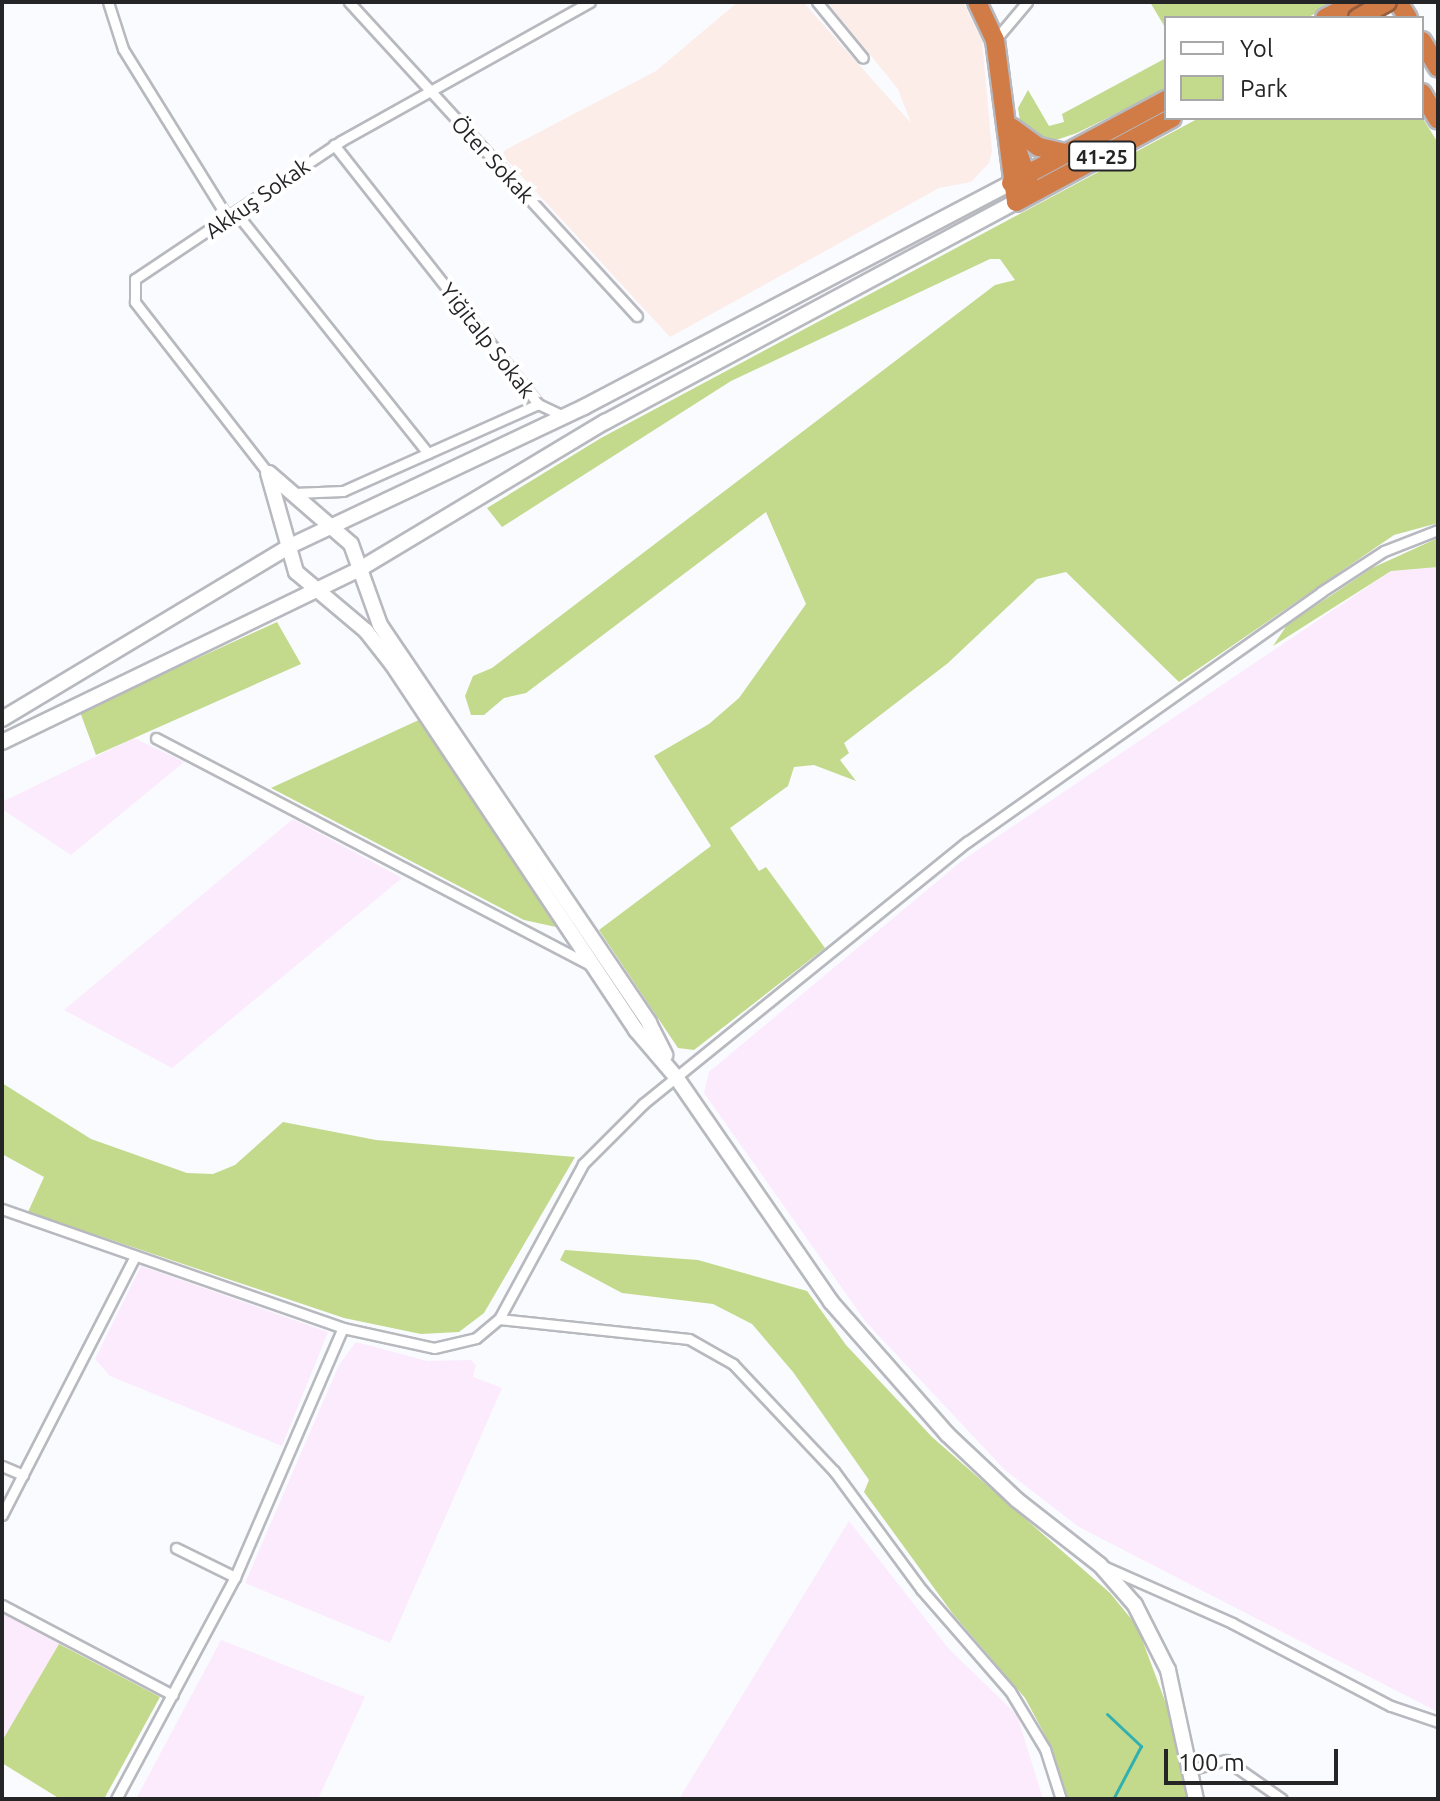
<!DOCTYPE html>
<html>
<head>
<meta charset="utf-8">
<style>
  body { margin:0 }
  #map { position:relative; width:1440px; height:1801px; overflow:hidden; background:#f9fbff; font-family:Ubuntu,sans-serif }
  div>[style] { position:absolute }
  .industrial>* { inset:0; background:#fbebfd }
  .education>* { inset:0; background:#fcede8 }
  .green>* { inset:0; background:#c3d98c }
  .stream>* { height:3px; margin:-1.5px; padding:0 1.5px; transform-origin:1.5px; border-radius:1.5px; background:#31b0b0 }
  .roads { filter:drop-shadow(2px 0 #b7b9bf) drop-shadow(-2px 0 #b7b9bf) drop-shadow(0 2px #b7b9bf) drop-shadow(0 -2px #b7b9bf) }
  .street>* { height:9px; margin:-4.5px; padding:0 4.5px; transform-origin:4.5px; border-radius:4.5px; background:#fff }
  .secondary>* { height:14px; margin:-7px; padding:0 7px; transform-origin:7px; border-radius:7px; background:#fff }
  .highway>* { height:18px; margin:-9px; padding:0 9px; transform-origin:9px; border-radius:9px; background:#d17b46 }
  .bridges { filter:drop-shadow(2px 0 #955d3c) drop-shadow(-2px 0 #955d3c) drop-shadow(0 2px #955d3c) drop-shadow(0 -2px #955d3c) }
  .highway-bridge>* { height:18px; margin:-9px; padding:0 9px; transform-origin:9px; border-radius:9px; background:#d17b46 }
  span { translate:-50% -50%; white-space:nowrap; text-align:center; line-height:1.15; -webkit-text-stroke:8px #fff; paint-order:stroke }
  .shield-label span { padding:2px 6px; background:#fff; border:2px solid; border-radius:6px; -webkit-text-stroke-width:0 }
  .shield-label { font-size:20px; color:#252528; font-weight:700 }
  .street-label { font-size:22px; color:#252528 }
  .frame { position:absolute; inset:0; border:4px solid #252528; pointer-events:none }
  .legend { position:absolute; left:1164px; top:16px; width:260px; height:104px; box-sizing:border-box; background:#fff; border:2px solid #a8a8a9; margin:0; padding:10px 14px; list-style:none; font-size:24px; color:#252528 }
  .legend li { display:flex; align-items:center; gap:16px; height:40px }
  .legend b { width:40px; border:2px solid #a8a8a9 }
  .scale { position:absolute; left:1164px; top:1749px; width:174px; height:36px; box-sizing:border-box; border:4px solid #252528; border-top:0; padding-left:10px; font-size:24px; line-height:28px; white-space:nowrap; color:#252528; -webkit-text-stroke:6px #fff; paint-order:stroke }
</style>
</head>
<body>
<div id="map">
  <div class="industrial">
    <i style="clip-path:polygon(1438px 567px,1438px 1712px,1079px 1527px,1005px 1470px,866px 1322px,704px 1093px,709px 1072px,963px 860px,1391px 571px)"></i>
    <i style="clip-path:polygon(134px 738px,184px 762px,71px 855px,2px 809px,2px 802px)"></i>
    <i style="clip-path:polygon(293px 819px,402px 878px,172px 1068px,64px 1010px)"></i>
    <i style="clip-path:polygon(141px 1266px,328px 1332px,282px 1446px,110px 1376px,95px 1359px)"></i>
    <i style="clip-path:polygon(356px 1342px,427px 1361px,471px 1360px,476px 1365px,473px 1377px,502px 1388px,390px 1643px,245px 1583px,339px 1365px)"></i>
    <i style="clip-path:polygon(849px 1521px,948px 1648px,1017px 1715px,1043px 1799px,679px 1799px)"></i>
    <i style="clip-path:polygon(2px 1613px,59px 1644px,2px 1741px)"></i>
    <i style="clip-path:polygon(221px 1640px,365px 1697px,318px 1799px,136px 1799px)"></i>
  </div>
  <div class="education">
    <i style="clip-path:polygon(738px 2px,803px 2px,911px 123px,898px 89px,827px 2px,963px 2px,982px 41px,992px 151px,989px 163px,971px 182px,939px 188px,670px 337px,503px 156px,505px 150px,656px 71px)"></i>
  </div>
  <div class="green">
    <i style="clip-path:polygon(1150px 2px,1336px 2px,1307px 18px,1166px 18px,1166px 29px)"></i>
    <i style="clip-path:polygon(1166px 58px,1166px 89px,1077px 133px,1050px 142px,1038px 139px,1020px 121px,1018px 108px,1028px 90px,1049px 126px,1064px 122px,1062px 114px)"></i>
    <i style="clip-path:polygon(1422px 117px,1438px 143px,1438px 523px,1394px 535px,1179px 682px,1066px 572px,1037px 579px,948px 663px,844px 743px,849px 753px,840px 760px,856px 781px,814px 765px,794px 767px,788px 786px,730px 828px,759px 871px,766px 867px,825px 948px,694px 1050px,678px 1048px,599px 930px,711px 846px,654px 756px,709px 724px,739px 698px,806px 604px,766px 512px,526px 693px,504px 698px,484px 715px,471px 715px,465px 696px,473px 676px,492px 668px,995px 285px,1015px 280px,1000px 259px,990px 259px,731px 381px,502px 527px,487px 508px,601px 438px,1199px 118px)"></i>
    <i style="clip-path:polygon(1438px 538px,1438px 567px,1391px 571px,1273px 646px,1287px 625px,1372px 568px)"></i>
    <i style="clip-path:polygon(277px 622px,301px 664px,96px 755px,80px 712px)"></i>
    <i style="clip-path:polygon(421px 719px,557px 924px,556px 927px,524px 920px,271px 788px)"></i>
    <i style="clip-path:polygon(2px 1083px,91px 1139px,187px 1173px,213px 1174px,235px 1165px,283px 1122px,376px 1140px,575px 1157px,484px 1313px,459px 1332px,421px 1334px,344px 1318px,28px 1212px,44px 1177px,2px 1154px)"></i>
    <i style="clip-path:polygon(565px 1250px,698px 1260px,807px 1291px,846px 1345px,932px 1437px,1110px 1593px,1137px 1626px,1171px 1717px,1189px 1799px,1068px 1799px,1052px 1748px,1025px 1698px,953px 1614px,864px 1492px,869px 1480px,793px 1372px,752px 1324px,713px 1304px,622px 1293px,560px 1260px)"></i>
    <i style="clip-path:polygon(59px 1644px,160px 1697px,104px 1799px,60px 1799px,2px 1763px,2px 1741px)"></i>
  </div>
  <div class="stream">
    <i style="left:1107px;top:1714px;width:47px;rotate:43.3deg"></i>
    <i style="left:1141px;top:1746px;width:60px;rotate:117.8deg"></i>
  </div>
  <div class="roads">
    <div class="street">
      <i style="left:108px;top:2px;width:49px;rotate:72.3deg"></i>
      <i style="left:123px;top:49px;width:201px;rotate:58.2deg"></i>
      <i style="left:349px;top:2px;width:426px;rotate:47.5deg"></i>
      <i style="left:817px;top:2px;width:72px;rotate:50.6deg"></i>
      <i style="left:995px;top:40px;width:50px;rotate:-49.9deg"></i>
      <i style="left:237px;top:214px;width:306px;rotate:51.4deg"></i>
      <i style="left:538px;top:404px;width:29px;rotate:25deg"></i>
      <i style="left:268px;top:473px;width:217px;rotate:-127.9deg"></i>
      <i style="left:135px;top:302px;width:23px;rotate:-90deg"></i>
      <i style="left:135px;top:279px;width:248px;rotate:-33.8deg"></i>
      <i style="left:341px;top:141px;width:285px;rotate:-29.2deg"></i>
      <i style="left:294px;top:493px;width:49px;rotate:-2.3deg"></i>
      <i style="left:343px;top:491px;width:214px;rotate:-24deg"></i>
      <i style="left:538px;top:404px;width:330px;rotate:-128.2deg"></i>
      <i style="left:156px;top:738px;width:491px;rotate:27.6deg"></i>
      <i style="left:2px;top:1209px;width:361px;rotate:19.2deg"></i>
      <i style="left:343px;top:1328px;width:93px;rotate:12.4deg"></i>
      <i style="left:434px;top:1348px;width:43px;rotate:-13.4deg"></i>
      <i style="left:476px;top:1338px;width:30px;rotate:-40deg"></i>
      <i style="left:499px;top:1319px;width:176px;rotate:-61.5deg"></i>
      <i style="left:583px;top:1164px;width:85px;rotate:-45deg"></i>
      <i style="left:643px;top:1104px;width:417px;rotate:-39deg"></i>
      <i style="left:967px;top:842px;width:433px;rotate:-35.2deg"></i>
      <i style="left:1321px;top:592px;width:75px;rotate:-33.1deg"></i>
      <i style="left:1384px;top:551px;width:58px;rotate:-21.3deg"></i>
      <i style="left:499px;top:1319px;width:191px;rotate:6deg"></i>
      <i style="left:689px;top:1339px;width:51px;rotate:29.6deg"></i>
      <i style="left:733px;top:1364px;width:147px;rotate:46.7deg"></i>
      <i style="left:834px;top:1471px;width:147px;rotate:53.6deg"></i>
      <i style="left:921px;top:1589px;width:135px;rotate:48.9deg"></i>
      <i style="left:1010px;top:1691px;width:68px;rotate:58.9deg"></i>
      <i style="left:1045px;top:1749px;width:52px;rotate:72.3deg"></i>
      <i style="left:2px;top:1466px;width:23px;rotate:23deg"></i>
      <i style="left:2px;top:1515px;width:291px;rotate:-62.8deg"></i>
      <i style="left:176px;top:1548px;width:66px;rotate:26.2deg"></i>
      <i style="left:1103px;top:1566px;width:141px;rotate:23.8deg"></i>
      <i style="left:1232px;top:1623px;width:179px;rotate:27.6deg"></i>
      <i style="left:1391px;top:1706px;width:50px;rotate:18.8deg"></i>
      <i style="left:2px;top:1605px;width:193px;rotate:27.8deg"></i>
      <i style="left:1190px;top:1770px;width:37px;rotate:-16deg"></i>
      <i style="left:1226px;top:1760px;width:68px;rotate:34.9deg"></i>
      <i style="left:116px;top:1799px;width:252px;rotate:-61.8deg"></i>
      <i style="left:235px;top:1577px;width:271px;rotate:-66.6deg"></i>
    </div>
    <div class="secondary">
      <i style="left:268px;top:473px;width:103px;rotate:74.2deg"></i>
      <i style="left:296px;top:572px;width:92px;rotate:40.1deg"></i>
      <i style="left:366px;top:631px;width:42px;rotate:51.8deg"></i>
      <i style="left:392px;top:664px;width:440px;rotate:56.3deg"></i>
      <i style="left:636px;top:1030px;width:62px;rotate:49.6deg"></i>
      <i style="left:676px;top:1077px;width:273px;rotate:55.4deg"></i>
      <i style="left:831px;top:1302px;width:176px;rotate:48.7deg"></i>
      <i style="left:947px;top:1434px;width:96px;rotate:43.3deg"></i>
      <i style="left:1017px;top:1500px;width:105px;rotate:38.1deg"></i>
      <i style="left:1100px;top:1565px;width:53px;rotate:48.8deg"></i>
      <i style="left:1135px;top:1605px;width:73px;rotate:63.1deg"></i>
      <i style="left:1168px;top:1670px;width:132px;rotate:77.8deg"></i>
      <i style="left:269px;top:473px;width:108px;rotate:40.9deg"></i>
      <i style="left:351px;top:544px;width:86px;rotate:70.3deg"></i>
      <i style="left:380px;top:625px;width:480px;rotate:55.9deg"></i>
      <i style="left:649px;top:1023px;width:36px;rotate:63deg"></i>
      <i style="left:2px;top:719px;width:336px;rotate:-31deg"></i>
      <i style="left:290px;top:546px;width:325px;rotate:-25.3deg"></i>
      <i style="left:584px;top:407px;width:482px;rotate:-27.7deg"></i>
      <i style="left:2px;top:742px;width:398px;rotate:-25.8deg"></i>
      <i style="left:360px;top:569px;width:286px;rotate:-31deg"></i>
      <i style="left:605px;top:422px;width:466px;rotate:-28.2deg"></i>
    </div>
    <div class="highway">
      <i style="left:977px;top:2px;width:42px;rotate:64.7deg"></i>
      <i style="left:995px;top:40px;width:163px;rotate:82.6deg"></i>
      <i style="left:1016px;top:202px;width:177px;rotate:-28.3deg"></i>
      <i style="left:1398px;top:2px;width:19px;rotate:58deg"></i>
      <i style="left:1325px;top:18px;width:35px;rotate:-27deg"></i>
      <i style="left:1422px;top:41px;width:31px;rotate:59deg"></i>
      <i style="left:1422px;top:93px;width:31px;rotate:59deg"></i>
      <i style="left:1011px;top:127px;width:34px;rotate:36deg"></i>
      <i style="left:1039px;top:147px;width:31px;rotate:13deg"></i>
      <i style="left:1011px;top:132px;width:58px;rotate:70.9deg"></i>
      <i style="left:1011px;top:183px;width:176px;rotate:-28.2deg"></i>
    </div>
  </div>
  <div class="bridges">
    <div class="highway-bridge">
      <i style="left:1358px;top:18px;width:33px;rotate:-29deg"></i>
    </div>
  </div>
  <div class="shield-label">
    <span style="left:1102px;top:156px">41-25</span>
  </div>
  <div class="street-label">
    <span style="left:493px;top:159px;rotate:47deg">Öter Sokak</span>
    <span style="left:257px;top:198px;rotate:-35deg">Akkuş Sokak</span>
    <span style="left:488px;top:340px;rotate:52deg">Yiğitalp Sokak</span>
  </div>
  <div class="frame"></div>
  <ul class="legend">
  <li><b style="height:10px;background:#fff"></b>Yol</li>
  <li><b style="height:22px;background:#c3d98c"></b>Park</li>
  </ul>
  <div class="scale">100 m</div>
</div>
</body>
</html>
